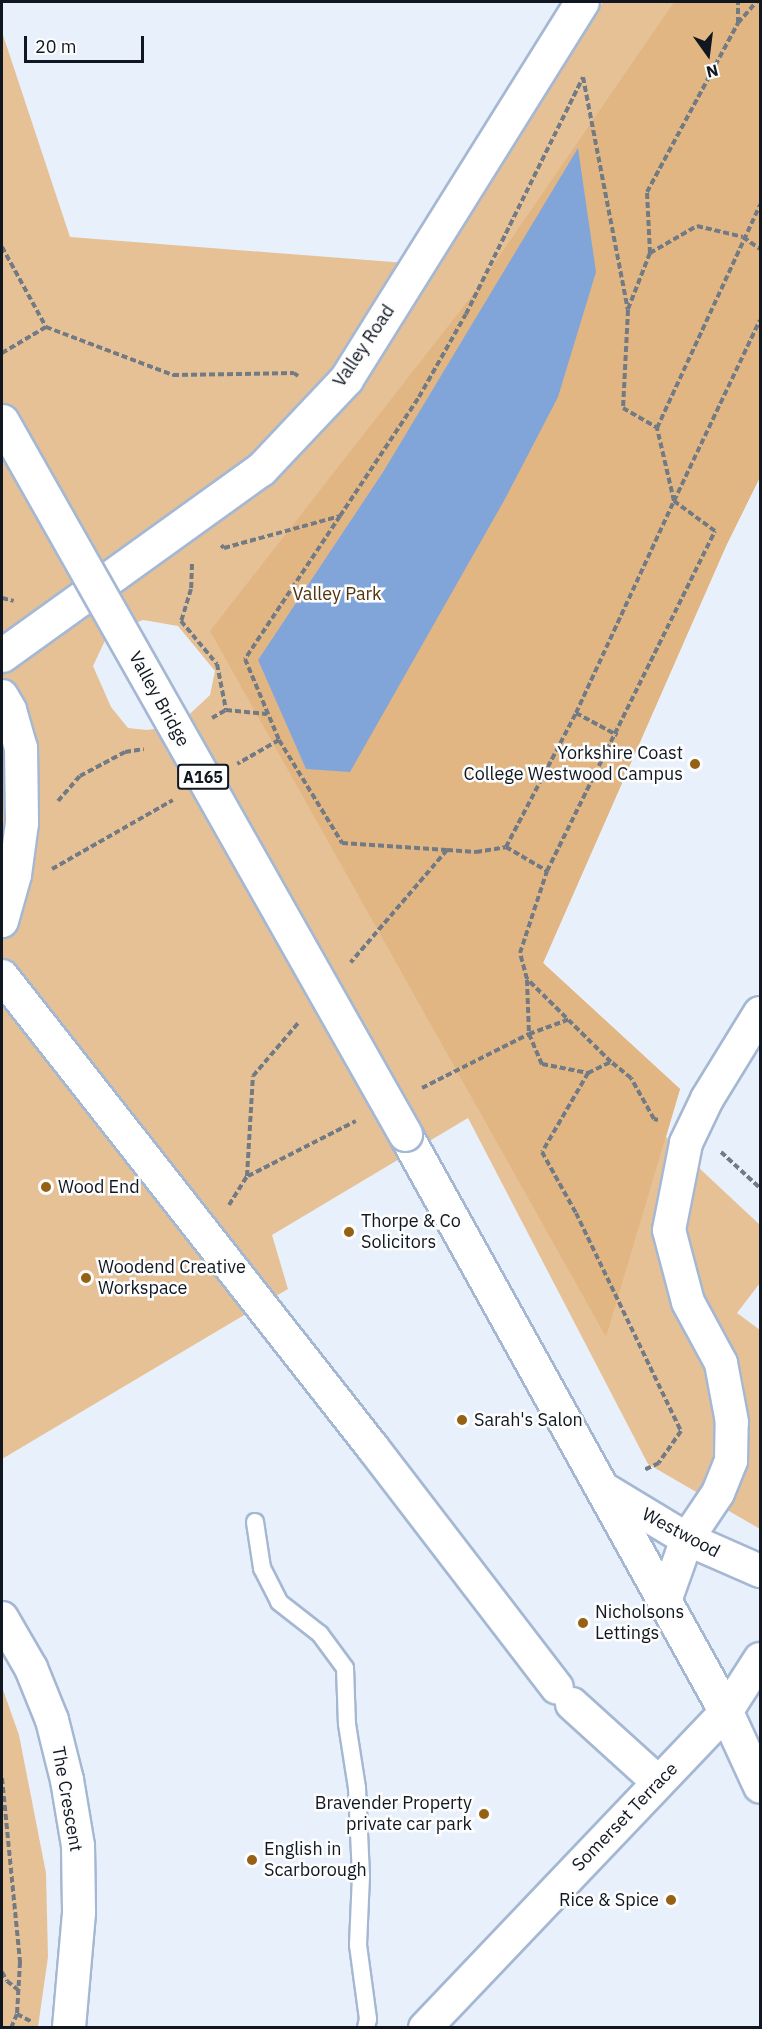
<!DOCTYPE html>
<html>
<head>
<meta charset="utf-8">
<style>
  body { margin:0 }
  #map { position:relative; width:762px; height:2029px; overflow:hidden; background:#e8f0fc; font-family:"IBM Plex Sans",sans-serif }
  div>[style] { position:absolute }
  .green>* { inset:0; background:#e6c196 }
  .forest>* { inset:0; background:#e2b683 }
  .water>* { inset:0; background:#81a5d8 }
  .pier>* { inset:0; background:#e8f0fc }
  .path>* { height:4px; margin-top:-2px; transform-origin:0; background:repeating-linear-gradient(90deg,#727a84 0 6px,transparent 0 9px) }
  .roads { filter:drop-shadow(2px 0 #a5b8d3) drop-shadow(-2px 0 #a5b8d3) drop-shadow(0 2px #a5b8d3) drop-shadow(0 -2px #a5b8d3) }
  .lane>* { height:16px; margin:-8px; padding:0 8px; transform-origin:8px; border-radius:8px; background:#fff }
  .street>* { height:32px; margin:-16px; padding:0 16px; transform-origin:16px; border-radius:16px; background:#fff }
  .secondary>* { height:33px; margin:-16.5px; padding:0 16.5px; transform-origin:16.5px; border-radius:16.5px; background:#fff }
  .highway>* { height:33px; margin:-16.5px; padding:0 16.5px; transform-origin:16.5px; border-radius:16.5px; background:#fff }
  .bridges { filter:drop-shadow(2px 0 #a5b8d3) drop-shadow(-2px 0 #a5b8d3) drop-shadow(0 2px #a5b8d3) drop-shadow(0 -2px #a5b8d3) }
  .highway-bridge>* { height:33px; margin:-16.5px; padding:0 16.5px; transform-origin:16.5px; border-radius:16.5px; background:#fff }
  .dots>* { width:16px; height:16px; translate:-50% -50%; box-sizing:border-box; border:3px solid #fdfdfd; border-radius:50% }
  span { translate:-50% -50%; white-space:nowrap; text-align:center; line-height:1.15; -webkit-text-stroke:5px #fdfdfd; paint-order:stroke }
  .shield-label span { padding:2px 4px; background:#fdfdfd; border:2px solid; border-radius:4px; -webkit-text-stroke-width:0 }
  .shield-label { font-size:16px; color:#101721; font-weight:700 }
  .street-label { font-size:18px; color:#101721 }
  .park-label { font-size:18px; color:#52340a }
  .poi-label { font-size:18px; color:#101721 }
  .right { translate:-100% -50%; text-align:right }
  .left { translate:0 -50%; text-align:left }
  .frame { position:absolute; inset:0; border:3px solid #101721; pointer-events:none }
  .north { position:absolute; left:678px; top:24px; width:60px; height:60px; -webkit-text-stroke:4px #fdfdfd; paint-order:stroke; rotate:166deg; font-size:16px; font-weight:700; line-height:24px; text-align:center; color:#101721 }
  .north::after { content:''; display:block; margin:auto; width:21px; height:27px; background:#101721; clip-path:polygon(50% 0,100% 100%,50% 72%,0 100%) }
  .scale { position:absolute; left:24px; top:36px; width:120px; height:27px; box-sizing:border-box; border:3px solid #101721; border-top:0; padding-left:8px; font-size:18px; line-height:21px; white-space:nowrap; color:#101721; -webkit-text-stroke:4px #fdfdfd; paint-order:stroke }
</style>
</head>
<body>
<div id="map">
  <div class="green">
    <i style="clip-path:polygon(603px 2px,760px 2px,760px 477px,726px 546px,543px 963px,680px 1089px,666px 1137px,760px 1225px,760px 1283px,737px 1313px,760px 1330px,760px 1529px,648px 1464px,468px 1118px,272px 1235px,288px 1289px,2px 1459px,2px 32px,70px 237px,432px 265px)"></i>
    <i style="clip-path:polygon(2px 1687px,19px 1735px,46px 1873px,48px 1957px,38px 2027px,2px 2027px)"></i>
  </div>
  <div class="forest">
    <i style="clip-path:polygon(evenodd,674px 2px,760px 2px,760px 477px,726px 546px,543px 963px,680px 1089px,606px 1337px,210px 631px,474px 293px,674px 2px,578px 149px,306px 769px,258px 660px,383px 472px,578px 149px)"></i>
  </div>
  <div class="water">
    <i style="clip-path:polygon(578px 148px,596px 272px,558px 397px,505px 499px,350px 772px,306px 769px,258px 660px,383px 472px)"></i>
  </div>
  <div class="pier">
    <i style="clip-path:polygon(143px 620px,178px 626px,215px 671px,210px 695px,177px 726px,147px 730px,128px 728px,111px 707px,93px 666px,108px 634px)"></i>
  </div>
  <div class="path">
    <i style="left:738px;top:23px;width:28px;rotate:-49deg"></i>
    <i style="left:2px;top:247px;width:91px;rotate:61.2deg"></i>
    <i style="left:46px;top:327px;width:136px;rotate:20.7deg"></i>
    <i style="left:173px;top:375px;width:121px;rotate:-0.9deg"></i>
    <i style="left:294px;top:373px;width:5px;rotate:37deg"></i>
    <i style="left:650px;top:253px;width:54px;rotate:-29.9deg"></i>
    <i style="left:697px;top:226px;width:47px;rotate:13.4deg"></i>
    <i style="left:743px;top:237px;width:21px;rotate:35deg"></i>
    <i style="left:628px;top:309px;width:60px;rotate:-68.6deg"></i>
    <i style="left:650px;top:253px;width:61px;rotate:-92.8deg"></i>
    <i style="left:647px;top:192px;width:192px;rotate:-61.7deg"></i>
    <i style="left:738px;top:23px;width:21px;rotate:-90deg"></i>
    <i style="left:2px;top:353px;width:51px;rotate:-30.6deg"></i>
    <i style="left:340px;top:516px;width:143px;rotate:-56.4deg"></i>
    <i style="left:419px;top:397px;width:95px;rotate:-60.5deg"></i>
    <i style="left:466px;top:314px;width:264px;rotate:-63.7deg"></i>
    <i style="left:583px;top:77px;width:237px;rotate:79.1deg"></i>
    <i style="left:628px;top:310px;width:98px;rotate:92.9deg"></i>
    <i style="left:623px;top:408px;width:39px;rotate:30deg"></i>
    <i style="left:221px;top:545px;width:4px;rotate:45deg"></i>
    <i style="left:224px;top:548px;width:120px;rotate:-15.4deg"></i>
    <i style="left:340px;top:516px;width:172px;rotate:123.6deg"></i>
    <i style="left:245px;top:659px;width:88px;rotate:67.2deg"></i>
    <i style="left:279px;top:740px;width:48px;rotate:150.3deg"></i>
    <i style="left:192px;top:564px;width:25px;rotate:92deg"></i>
    <i style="left:191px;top:589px;width:34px;rotate:107deg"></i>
    <i style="left:181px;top:621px;width:56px;rotate:50.1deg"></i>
    <i style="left:217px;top:664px;width:47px;rotate:78.9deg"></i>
    <i style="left:226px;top:710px;width:41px;rotate:5.6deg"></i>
    <i style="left:2px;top:598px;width:12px;rotate:14deg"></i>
    <i style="left:576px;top:713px;width:47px;rotate:28.2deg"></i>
    <i style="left:212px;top:718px;width:16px;rotate:-30deg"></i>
    <i style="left:279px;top:740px;width:121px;rotate:58.5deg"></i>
    <i style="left:342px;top:843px;width:105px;rotate:3.8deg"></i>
    <i style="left:447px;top:850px;width:148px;rotate:130.6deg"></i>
    <i style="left:58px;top:801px;width:33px;rotate:-49deg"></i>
    <i style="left:80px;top:776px;width:51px;rotate:-28.1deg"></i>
    <i style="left:125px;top:752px;width:19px;rotate:-9deg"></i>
    <i style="left:506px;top:847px;width:48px;rotate:30.3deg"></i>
    <i style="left:447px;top:850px;width:29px;rotate:4deg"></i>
    <i style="left:476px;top:852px;width:30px;rotate:-9deg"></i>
    <i style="left:506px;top:847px;width:151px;rotate:-62.4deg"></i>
    <i style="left:576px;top:713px;width:234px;rotate:-65.2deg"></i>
    <i style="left:674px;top:501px;width:75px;rotate:-103.1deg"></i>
    <i style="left:657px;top:428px;width:246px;rotate:-65.2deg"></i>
    <i style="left:52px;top:869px;width:139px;rotate:-29.7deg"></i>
    <i style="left:527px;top:980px;width:54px;rotate:87.9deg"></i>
    <i style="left:529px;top:1034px;width:33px;rotate:67deg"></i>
    <i style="left:542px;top:1064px;width:47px;rotate:11.1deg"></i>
    <i style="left:588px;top:1073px;width:25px;rotate:-26deg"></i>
    <i style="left:588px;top:1073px;width:91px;rotate:120.2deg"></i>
    <i style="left:542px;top:1152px;width:70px;rotate:60.9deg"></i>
    <i style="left:576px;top:1213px;width:242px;rotate:64.3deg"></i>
    <i style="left:681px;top:1431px;width:39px;rotate:125deg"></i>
    <i style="left:659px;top:1463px;width:17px;rotate:155deg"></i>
    <i style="left:422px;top:1088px;width:120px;rotate:-26.8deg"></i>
    <i style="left:529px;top:1034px;width:44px;rotate:-20.1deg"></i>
    <i style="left:658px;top:1120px;width:4px;rotate:-166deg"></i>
    <i style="left:654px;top:1119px;width:47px;rotate:-119.3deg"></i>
    <i style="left:631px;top:1078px;width:26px;rotate:-141deg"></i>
    <i style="left:611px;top:1062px;width:118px;rotate:-135.3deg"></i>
    <i style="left:527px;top:979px;width:27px;rotate:-105deg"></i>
    <i style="left:520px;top:953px;width:86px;rotate:-71.8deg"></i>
    <i style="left:547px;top:871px;width:379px;rotate:-63.7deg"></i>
    <i style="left:715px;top:531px;width:51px;rotate:-143.8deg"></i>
    <i style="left:674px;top:501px;width:200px;rotate:-64.6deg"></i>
    <i style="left:721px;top:1152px;width:53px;rotate:42.7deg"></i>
    <i style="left:248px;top:1176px;width:121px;rotate:-27deg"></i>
    <i style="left:229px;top:1205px;width:34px;rotate:-58deg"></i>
    <i style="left:247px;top:1176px;width:100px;rotate:-86.6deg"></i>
    <i style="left:253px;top:1076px;width:71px;rotate:-49.6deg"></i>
    <i style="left:2px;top:1778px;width:185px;rotate:84.4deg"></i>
    <i style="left:20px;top:1962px;width:52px;rotate:93.3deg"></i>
    <i style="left:17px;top:2014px;width:15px;rotate:113deg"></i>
    <i style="left:2px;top:1972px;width:10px;rotate:61deg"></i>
    <i style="left:7px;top:1981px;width:14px;rotate:39deg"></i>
    <i style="left:17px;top:2014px;width:17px;rotate:28deg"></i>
  </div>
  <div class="roads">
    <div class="lane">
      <i style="left:255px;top:1522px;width:47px;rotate:81.3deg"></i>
      <i style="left:262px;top:1568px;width:38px;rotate:63deg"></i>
      <i style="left:279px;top:1602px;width:52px;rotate:38deg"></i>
      <i style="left:320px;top:1634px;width:42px;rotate:53.7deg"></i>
      <i style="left:345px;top:1668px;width:56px;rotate:88deg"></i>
      <i style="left:347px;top:1724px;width:65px;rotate:81.1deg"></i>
      <i style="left:357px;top:1788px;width:88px;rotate:87.4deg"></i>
      <i style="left:361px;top:1876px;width:69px;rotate:92.5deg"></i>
      <i style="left:358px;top:1945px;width:75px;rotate:82.3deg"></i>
      <i style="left:368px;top:2019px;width:9px;rotate:103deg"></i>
    </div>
    <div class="street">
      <i style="left:2px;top:696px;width:16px;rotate:60deg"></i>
      <i style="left:10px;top:710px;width:40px;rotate:74deg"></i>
      <i style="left:21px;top:748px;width:75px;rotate:89.2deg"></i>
      <i style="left:22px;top:823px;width:52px;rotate:97.7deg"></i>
      <i style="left:15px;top:875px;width:48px;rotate:105.8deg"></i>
      <i style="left:2px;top:976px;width:600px;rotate:51.83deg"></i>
      <i style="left:373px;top:1448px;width:302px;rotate:52.5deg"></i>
      <i style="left:604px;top:1489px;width:97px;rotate:31.1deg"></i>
      <i style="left:687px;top:1539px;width:80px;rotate:23.7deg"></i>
      <i style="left:665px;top:1601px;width:66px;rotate:-70.5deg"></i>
      <i style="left:687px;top:1539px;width:55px;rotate:-56deg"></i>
      <i style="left:718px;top:1493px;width:35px;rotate:-68deg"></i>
      <i style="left:731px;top:1461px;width:39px;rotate:-89deg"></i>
      <i style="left:732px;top:1422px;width:60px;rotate:-100.6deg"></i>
      <i style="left:721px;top:1363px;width:69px;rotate:-118.4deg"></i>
      <i style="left:688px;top:1302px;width:74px;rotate:-104.8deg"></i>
      <i style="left:669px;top:1230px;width:89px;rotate:-78.9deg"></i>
      <i style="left:686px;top:1143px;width:49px;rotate:-64.5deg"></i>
      <i style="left:707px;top:1099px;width:101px;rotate:-58.4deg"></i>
      <i style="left:2px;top:1618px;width:58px;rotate:59.9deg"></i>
      <i style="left:31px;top:1668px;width:56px;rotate:68deg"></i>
      <i style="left:52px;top:1720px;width:62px;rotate:76deg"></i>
      <i style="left:67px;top:1780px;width:67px;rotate:80.5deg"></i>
      <i style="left:78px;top:1846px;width:67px;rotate:89.1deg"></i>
      <i style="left:79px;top:1913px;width:115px;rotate:95deg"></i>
      <i style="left:572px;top:1704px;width:116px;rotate:42.2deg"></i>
      <i style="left:425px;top:2028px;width:436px;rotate:-46.4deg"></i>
      <i style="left:726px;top:1712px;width:63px;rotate:-57.3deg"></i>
    </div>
    <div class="secondary">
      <i style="left:2px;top:655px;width:319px;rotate:-35.7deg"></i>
      <i style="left:261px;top:469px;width:124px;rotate:-46.6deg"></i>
      <i style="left:346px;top:379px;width:445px;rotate:-58deg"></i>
    </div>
    <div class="highway">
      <i style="left:405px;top:1134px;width:661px;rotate:60.95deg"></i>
      <i style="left:726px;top:1712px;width:81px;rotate:65.3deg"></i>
    </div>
  </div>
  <div class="bridges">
    <div class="highway-bridge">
      <i style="left:2px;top:421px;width:819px;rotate:60.52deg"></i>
    </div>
  </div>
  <div class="dots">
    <i style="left:695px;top:764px;background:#946115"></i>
    <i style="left:46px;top:1187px;background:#946115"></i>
    <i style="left:349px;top:1232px;background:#946115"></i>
    <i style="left:86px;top:1278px;background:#946115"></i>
    <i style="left:462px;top:1420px;background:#946115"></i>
    <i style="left:583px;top:1623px;background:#946115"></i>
    <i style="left:484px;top:1814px;background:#946115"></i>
    <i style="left:252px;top:1860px;background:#946115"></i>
    <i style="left:671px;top:1900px;background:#946115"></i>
  </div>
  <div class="shield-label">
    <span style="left:203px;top:777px">A165</span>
  </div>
  <div class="street-label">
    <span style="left:364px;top:346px;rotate:-56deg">Valley Road</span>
    <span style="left:159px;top:699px;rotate:61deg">Valley Bridge</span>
    <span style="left:681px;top:1533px;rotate:28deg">Westwood</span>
    <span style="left:67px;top:1799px;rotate:80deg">The Crescent</span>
    <span style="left:625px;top:1817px;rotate:-46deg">Somerset Terrace</span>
  </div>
  <div class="park-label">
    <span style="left:337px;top:594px">Valley Park</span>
  </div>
  <div class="poi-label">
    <span class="right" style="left:683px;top:764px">Yorkshire Coast<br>College Westwood Campus</span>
    <span class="left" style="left:58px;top:1187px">Wood End</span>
    <span class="left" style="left:361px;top:1232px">Thorpe &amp; Co<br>Solicitors</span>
    <span class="left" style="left:98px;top:1278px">Woodend Creative<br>Workspace</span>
    <span class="left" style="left:474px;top:1420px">Sarah's Salon</span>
    <span class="left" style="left:595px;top:1623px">Nicholsons<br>Lettings</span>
    <span class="right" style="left:472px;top:1814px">Bravender Property<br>private car park</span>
    <span class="left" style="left:264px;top:1860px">English in<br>Scarborough</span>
    <span class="right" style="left:659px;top:1900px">Rice &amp; Spice</span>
  </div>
  <div class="frame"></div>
  <div class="north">N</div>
  <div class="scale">20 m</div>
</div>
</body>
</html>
